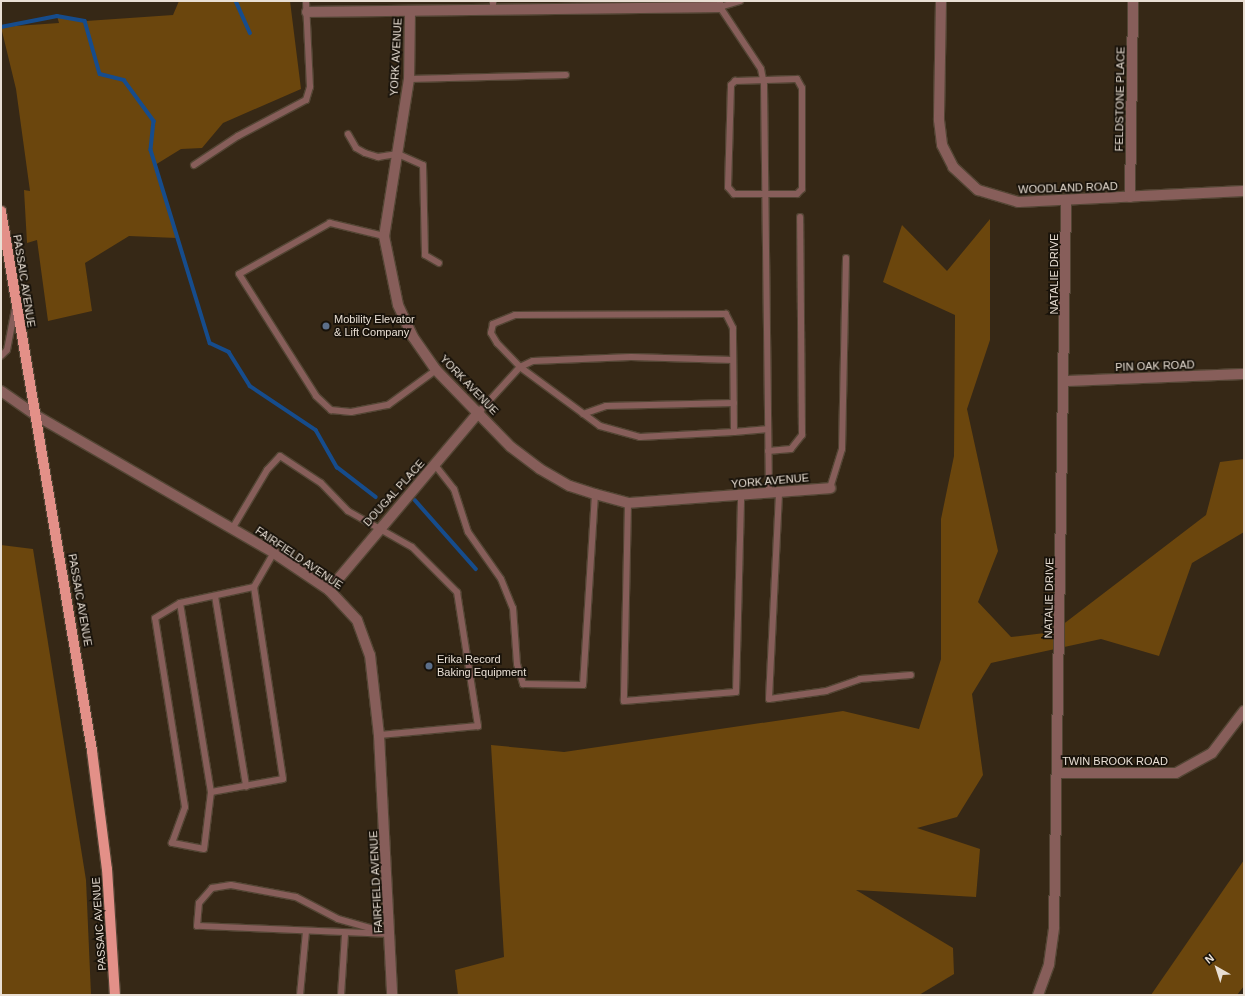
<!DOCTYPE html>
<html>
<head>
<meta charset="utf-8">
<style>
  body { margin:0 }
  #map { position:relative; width:1245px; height:996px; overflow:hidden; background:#362816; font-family:Helvetica,sans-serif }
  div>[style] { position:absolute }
  .green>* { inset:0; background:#6b460d }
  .stream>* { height:3.5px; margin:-1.75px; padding:0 1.75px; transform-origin:1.75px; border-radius:1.75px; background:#164c8c }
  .roads { filter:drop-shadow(1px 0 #534534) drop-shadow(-1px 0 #534534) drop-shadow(0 1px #534534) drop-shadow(0 -1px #534534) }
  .service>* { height:6px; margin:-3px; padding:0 3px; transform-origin:3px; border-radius:3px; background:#875e5a }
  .minor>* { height:10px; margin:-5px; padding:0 5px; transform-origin:5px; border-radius:5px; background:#875e5a }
  .tertiary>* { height:10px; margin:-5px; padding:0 5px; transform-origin:5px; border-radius:5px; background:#875e5a }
  .primary>* { height:10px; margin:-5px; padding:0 5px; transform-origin:5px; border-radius:5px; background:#e39088 }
  .dots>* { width:11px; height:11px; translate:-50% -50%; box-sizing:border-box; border:2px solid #18120a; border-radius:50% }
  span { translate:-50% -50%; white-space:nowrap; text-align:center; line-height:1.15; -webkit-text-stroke:3.5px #18120a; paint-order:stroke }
  .street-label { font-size:11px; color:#e9dfd4 }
  .poi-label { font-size:11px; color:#e9dfd4 }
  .left { translate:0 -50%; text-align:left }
  .frame { position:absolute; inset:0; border:2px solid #e9dfd4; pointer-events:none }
  .north { position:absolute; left:1197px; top:948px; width:40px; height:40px; -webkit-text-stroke:3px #18120a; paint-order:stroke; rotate:321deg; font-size:11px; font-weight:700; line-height:16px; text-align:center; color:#e9dfd4 }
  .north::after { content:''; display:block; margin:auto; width:14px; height:18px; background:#e9dfd4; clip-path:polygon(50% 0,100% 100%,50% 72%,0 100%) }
</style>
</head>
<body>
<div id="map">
  <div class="green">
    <i style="clip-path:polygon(179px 1px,290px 1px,301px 89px,223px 123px,202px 148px,181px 149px,155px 165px,177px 238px,129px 236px,85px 263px,92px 311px,48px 321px,37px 240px,27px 243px,24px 190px,30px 191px,16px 89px,1px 27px,59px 23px,57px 16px,86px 21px,173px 15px)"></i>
    <i style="clip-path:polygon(990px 219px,990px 340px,967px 409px,998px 551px,978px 602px,1011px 637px,1053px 632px,1206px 515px,1220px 462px,1244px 459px,1244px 532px,1192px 563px,1159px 656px,1101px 639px,991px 663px,972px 694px,983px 775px,957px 817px,917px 828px,980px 849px,976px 897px,856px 890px,953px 948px,954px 974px,919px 995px,458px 995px,455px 970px,504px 957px,491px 745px,564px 752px,843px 711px,919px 729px,941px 659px,941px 519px,954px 456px,955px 315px,883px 282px,902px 225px,947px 271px)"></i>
    <i style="clip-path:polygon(1px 545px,33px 549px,86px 880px,91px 995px,1px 995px)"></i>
    <i style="clip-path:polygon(1244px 860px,1244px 986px,1237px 995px,1151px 995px)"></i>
  </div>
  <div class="stream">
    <i style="left:236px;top:1px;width:35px;rotate:66deg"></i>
    <i style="left:1px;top:27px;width:57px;rotate:-11.1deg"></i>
    <i style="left:57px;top:16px;width:28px;rotate:10deg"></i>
    <i style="left:85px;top:21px;width:55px;rotate:74.2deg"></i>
    <i style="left:100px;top:74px;width:25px;rotate:14deg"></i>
    <i style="left:124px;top:80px;width:51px;rotate:53.8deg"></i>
    <i style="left:154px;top:121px;width:29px;rotate:96deg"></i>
    <i style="left:151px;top:150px;width:202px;rotate:73deg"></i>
    <i style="left:210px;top:343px;width:21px;rotate:25deg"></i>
    <i style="left:229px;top:352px;width:40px;rotate:58deg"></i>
    <i style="left:250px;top:386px;width:79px;rotate:33.7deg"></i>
    <i style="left:316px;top:430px;width:43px;rotate:60.4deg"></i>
    <i style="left:337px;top:467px;width:49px;rotate:37.6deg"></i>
    <i style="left:415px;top:500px;width:92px;rotate:48.5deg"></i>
  </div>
  <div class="roads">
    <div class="service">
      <i style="left:493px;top:1px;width:9px;rotate:90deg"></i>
      <i style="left:720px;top:1px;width:6px;rotate:90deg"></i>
      <i style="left:720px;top:7px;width:74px;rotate:56.5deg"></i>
      <i style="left:761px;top:69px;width:16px;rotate:79deg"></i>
      <i style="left:764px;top:85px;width:408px;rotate:89.3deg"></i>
      <i style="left:720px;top:7px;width:21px;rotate:-17deg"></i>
      <i style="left:409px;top:79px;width:157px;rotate:-1.5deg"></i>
      <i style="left:797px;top:79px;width:10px;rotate:61deg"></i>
      <i style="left:802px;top:88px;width:101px;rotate:90deg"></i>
      <i style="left:802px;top:189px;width:7px;rotate:135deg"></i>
      <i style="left:797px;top:194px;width:63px;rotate:180deg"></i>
      <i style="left:734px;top:194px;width:9px;rotate:-131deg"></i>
      <i style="left:728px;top:187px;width:102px;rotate:-88.3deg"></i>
      <i style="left:731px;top:85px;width:6px;rotate:-45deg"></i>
      <i style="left:735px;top:81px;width:62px;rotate:-1.8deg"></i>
      <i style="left:348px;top:134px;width:16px;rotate:60deg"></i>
      <i style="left:356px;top:148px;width:10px;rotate:29deg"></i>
      <i style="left:365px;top:153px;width:14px;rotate:17deg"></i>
      <i style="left:378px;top:157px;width:20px;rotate:-9deg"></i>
      <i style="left:398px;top:154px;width:27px;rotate:24deg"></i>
      <i style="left:423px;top:165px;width:90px;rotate:88.7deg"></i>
      <i style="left:425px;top:255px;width:16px;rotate:30deg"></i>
      <i style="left:194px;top:165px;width:53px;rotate:-33.4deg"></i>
      <i style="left:238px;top:136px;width:77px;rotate:-27.9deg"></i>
      <i style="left:306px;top:100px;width:14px;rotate:-73deg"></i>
      <i style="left:310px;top:87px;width:86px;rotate:-92.7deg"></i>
      <i style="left:384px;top:236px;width:56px;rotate:-166.5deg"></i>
      <i style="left:330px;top:223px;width:104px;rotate:150.7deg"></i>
      <i style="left:239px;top:274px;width:144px;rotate:57.7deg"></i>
      <i style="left:316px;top:396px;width:21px;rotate:43deg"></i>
      <i style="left:331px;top:410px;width:20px;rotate:6deg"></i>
      <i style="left:351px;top:412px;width:38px;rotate:-11deg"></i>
      <i style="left:388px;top:405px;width:59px;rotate:-36.1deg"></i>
      <i style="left:1px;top:356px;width:8px;rotate:-45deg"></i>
      <i style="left:7px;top:350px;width:42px;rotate:-79deg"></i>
      <i style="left:479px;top:412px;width:61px;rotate:-47.7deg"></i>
      <i style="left:520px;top:367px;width:14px;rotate:-25deg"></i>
      <i style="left:533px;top:361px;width:98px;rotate:-2.3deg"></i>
      <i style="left:631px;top:357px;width:102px;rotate:1.7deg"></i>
      <i style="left:583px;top:414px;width:24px;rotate:-19deg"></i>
      <i style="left:606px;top:406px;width:128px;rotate:-1.3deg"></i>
      <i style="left:734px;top:432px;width:104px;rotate:-90.6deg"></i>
      <i style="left:733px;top:328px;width:16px;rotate:-117deg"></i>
      <i style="left:726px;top:314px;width:211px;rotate:179.7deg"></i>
      <i style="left:515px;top:315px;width:24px;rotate:158deg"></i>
      <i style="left:493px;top:324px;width:9px;rotate:103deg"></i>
      <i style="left:491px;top:333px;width:12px;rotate:59deg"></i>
      <i style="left:497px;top:343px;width:33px;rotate:46deg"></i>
      <i style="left:520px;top:367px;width:99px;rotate:36.4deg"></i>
      <i style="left:600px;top:426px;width:41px;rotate:15.4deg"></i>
      <i style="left:640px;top:437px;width:94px;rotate:-3deg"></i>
      <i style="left:734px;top:432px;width:32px;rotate:-5deg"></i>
      <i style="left:768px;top:451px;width:23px;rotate:-5deg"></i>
      <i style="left:791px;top:449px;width:18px;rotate:-52deg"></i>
      <i style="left:802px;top:435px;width:218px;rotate:-90.5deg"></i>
      <i style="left:435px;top:465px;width:31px;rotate:52deg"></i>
      <i style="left:454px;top:489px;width:45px;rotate:72deg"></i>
      <i style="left:468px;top:532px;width:57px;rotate:54.9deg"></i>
      <i style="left:501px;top:579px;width:31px;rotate:68deg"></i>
      <i style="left:513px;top:608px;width:56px;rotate:85.9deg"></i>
      <i style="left:517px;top:664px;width:21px;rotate:73deg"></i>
      <i style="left:523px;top:684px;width:60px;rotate:1deg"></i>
      <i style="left:583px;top:685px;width:191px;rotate:-86.4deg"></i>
      <i style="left:830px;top:488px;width:41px;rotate:-72.9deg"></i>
      <i style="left:842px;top:449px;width:191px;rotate:-88.8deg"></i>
      <i style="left:779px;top:494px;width:205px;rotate:92.8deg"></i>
      <i style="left:769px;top:699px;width:58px;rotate:-8deg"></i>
      <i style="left:826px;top:691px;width:36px;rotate:-19deg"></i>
      <i style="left:860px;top:679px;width:51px;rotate:-4.5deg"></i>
      <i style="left:628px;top:503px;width:198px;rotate:91.2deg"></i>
      <i style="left:624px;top:701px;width:112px;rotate:-4.6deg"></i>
      <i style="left:736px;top:692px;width:195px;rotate:-88.5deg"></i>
      <i style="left:232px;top:529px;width:69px;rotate:-59.3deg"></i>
      <i style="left:267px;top:470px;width:19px;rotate:-47deg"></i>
      <i style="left:280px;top:456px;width:49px;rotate:33.4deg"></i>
      <i style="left:321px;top:483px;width:39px;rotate:46deg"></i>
      <i style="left:348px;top:511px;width:73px;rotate:29.4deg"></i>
      <i style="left:412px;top:547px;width:64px;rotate:45deg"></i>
      <i style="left:457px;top:592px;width:136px;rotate:81.1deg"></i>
      <i style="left:478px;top:726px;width:99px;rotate:174.8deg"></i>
      <i style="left:254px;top:587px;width:194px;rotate:81.4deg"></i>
      <i style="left:283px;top:779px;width:73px;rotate:169.8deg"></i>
      <i style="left:211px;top:792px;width:57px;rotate:97deg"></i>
      <i style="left:204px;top:849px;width:33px;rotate:-169deg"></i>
      <i style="left:172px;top:843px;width:38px;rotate:-70deg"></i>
      <i style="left:185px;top:807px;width:191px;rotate:-99deg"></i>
      <i style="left:155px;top:618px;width:29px;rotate:-31deg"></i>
      <i style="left:180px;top:603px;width:76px;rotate:-12.2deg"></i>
      <i style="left:254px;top:587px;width:39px;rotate:-60deg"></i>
      <i style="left:215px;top:596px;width:193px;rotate:80.7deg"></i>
      <i style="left:180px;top:603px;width:192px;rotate:80.7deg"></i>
      <i style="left:231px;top:885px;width:66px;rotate:10.5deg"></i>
      <i style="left:296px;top:897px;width:47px;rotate:27.6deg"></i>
      <i style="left:338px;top:919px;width:55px;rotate:15.8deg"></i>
      <i style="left:391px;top:934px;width:194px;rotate:-177.6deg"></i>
      <i style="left:197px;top:926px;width:23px;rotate:-85deg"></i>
      <i style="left:199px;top:903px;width:20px;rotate:-49deg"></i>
      <i style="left:212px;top:888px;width:19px;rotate:-9deg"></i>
      <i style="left:300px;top:995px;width:63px;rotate:-84.6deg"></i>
      <i style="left:341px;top:995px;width:61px;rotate:-86.2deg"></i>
    </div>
    <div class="minor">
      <i style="left:941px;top:1px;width:119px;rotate:91deg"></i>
      <i style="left:939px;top:120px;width:25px;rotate:83deg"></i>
      <i style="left:942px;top:145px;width:25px;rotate:63deg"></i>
      <i style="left:953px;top:167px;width:34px;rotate:43deg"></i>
      <i style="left:978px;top:190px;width:42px;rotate:16.7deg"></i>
      <i style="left:1018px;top:202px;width:226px;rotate:-2.8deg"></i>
      <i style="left:410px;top:11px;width:68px;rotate:90.8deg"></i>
      <i style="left:409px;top:79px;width:159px;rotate:99deg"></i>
      <i style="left:384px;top:236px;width:70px;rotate:78.5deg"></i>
      <i style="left:398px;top:305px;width:35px;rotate:65deg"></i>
      <i style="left:413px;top:337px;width:40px;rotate:55.1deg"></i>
      <i style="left:436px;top:370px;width:107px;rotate:45.8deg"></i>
      <i style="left:511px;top:447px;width:36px;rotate:37deg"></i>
      <i style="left:540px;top:469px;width:34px;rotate:30deg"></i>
      <i style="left:570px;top:486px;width:26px;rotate:18deg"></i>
      <i style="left:595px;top:494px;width:34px;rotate:15deg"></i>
      <i style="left:628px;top:503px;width:203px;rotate:-4.2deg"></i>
      <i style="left:307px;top:12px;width:413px;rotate:-0.7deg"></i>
      <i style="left:1130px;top:197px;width:196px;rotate:-89.1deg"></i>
      <i style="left:1066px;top:381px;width:178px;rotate:-2.3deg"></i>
      <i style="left:1px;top:391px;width:44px;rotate:34.8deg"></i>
      <i style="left:329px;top:590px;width:233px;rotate:-49.9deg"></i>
      <i style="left:1057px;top:773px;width:119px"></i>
      <i style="left:1176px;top:773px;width:41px;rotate:-29.1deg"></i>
      <i style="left:1212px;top:753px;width:53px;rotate:-52.7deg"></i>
      <i style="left:1038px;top:995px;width:33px;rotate:-70deg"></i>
      <i style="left:1049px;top:964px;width:37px;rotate:-82deg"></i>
      <i style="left:1054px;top:927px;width:727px;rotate:-89.05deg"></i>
    </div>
    <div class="tertiary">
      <i style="left:37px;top:416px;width:274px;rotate:30deg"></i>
      <i style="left:274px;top:553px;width:66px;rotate:33.9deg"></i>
      <i style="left:329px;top:590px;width:41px;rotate:47deg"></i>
      <i style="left:357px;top:620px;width:37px;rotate:70deg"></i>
      <i style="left:370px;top:655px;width:81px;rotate:83.6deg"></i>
      <i style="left:379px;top:735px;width:260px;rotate:87.1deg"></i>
    </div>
    <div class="primary">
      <i style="left:1px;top:211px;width:548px;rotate:80.43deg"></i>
      <i style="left:92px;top:751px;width:119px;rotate:82.8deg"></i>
      <i style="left:107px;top:869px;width:126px;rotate:86.4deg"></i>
    </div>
  </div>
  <div class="dots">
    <i style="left:326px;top:326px;background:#5c6f8a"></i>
    <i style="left:429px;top:666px;background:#5c6f8a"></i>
  </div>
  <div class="street-label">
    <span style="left:396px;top:57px;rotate:-87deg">YORK AVENUE</span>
    <span style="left:1120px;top:99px;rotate:-89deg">FELDSTONE PLACE</span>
    <span style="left:1068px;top:188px;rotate:-2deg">WOODLAND ROAD</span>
    <span style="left:1054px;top:274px;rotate:-90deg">NATALIE DRIVE</span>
    <span style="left:24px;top:281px;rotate:81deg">PASSAIC AVENUE</span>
    <span style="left:1155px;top:366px;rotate:-2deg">PIN OAK ROAD</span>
    <span style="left:469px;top:385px;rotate:46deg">YORK AVENUE</span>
    <span style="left:770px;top:481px;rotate:-5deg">YORK AVENUE</span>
    <span style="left:394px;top:493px;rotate:-48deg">DOUGAL PLACE</span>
    <span style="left:299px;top:558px;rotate:34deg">FAIRFIELD AVENUE</span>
    <span style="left:1049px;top:598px;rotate:-89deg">NATALIE DRIVE</span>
    <span style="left:80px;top:600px;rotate:80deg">PASSAIC AVENUE</span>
    <span style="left:1115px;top:761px">TWIN BROOK ROAD</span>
    <span style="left:376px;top:882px;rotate:-93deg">FAIRFIELD AVENUE</span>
    <span style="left:99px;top:924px;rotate:-94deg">PASSAIC AVENUE</span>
  </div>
  <div class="poi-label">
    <span class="left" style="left:334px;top:326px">Mobility Elevator<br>&amp; Lift Company</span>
    <span class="left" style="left:437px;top:666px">Erika Record<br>Baking Equipment</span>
  </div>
  <div class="frame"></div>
  <div class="north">N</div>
</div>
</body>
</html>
